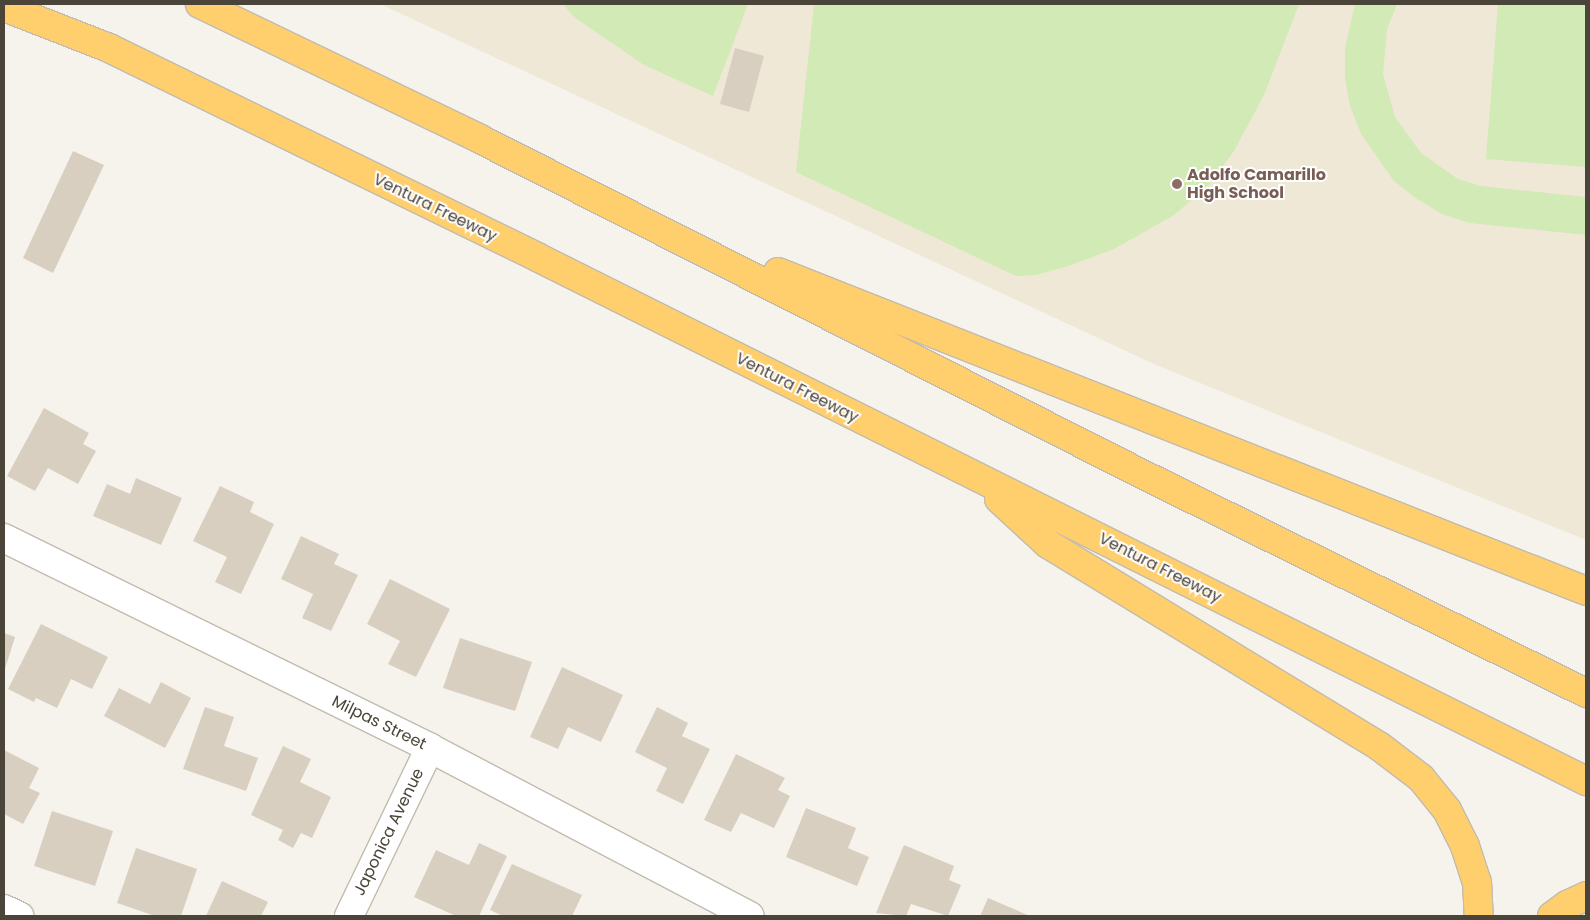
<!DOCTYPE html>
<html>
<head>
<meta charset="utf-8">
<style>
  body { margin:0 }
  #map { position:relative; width:1590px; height:920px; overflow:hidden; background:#f6f3ec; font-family:Poppins,sans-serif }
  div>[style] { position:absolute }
  .education>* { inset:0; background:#efe8d6 }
  .green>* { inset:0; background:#d2eab5 }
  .building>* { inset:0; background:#d8cfc1 }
  .roads { filter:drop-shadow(1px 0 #c2bbae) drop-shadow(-1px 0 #c2bbae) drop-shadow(0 1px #c2bbae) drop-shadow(0 -1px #c2bbae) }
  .minor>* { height:28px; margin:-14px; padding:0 14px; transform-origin:14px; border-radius:14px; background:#fff }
  .highway>* { height:28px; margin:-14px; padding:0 14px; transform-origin:14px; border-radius:14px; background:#ffcf6e }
  .dots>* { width:14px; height:14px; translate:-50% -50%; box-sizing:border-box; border:2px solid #fff; border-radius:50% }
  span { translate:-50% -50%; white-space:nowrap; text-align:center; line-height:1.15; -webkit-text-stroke:4px #fff; paint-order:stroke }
  .education-label { font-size:16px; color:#785e54; font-weight:700 }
  .left { translate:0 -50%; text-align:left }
  .street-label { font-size:16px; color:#4b4439 }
  .frame { position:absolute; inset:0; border:5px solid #4b4439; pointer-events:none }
</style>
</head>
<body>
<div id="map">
  <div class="education">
    <i style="clip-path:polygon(380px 4px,1586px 4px,1586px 540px,1156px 365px)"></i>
  </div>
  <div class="green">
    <i style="clip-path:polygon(563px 4px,748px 4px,713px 96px,644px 65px,574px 17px)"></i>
    <i style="clip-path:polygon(814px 4px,1299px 4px,1264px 95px,1234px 151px,1209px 185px,1174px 215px,1114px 249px,1068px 266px,1036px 275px,1016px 276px,796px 172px)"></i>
    <i style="clip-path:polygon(1355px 4px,1397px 4px,1387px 29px,1383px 74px,1395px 117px,1421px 153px,1458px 179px,1480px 186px,1586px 197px,1586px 235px,1470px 223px,1442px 214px,1417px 199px,1394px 181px,1361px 134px,1350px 106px,1345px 78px,1345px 48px)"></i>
    <i style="clip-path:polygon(1498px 4px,1586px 4px,1586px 167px,1486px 159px)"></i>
  </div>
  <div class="building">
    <i style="clip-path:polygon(735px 48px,764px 56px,749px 112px,720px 104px)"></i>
    <i style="clip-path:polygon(73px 151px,104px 165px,53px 273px,23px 258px)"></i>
    <i style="clip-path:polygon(44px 408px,89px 433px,83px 444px,96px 451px,78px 484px,48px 468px,35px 491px,7px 476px)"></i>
    <i style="clip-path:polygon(136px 478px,182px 498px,161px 545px,93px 516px,107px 484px,130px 494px)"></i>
    <i style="clip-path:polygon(220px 486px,254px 502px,250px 512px,274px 524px,241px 594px,215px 582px,227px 557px,193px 541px)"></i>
    <i style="clip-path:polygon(301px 536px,339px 554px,334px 564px,358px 575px,331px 631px,302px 618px,313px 594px,281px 579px)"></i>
    <i style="clip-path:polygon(390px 579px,450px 609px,416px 677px,388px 664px,400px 641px,367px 624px)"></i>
    <i style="clip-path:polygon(41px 624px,108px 657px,92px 689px,71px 679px,57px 708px,36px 698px,34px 702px,8px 689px)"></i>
    <i style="clip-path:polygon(4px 633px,15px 637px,5px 669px,4px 669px)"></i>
    <i style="clip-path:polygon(460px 638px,532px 662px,515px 711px,443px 688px)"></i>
    <i style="clip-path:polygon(562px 667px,623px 695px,601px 742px,568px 727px,558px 749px,530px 737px)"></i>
    <i style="clip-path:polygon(161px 682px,191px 698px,165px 748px,104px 716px,119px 688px,150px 704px)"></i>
    <i style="clip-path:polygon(205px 707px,234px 717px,224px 746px,258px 758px,246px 791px,183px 769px)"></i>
    <i style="clip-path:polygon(657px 707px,688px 723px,682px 736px,710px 749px,683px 804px,656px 791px,667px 768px,635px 752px)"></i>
    <i style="clip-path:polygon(283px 746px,311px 759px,300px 782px,331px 797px,312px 838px,301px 833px,293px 848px,278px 840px,283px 830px,251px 815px)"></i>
    <i style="clip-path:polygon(4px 750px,39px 768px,29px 788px,40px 793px,23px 824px,4px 814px)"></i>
    <i style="clip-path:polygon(736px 754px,785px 778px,778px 790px,790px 796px,774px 828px,741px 813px,731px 832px,704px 820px)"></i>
    <i style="clip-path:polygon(806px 808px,856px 828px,848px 848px,869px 857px,857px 886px,786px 857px)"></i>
    <i style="clip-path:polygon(52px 811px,113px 831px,95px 886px,34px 866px)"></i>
    <i style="clip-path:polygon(479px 843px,507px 856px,479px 916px,456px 916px,414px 897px,436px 850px,469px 865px)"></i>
    <i style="clip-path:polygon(904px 845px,954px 866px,949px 880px,961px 885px,948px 916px,911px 904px,906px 916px,876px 913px)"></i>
    <i style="clip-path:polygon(136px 848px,197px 869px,181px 916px,155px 916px,117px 903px)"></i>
    <i style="clip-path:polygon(512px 864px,582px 895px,572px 916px,503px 916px,490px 910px)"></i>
    <i style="clip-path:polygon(222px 881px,268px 902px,261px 916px,206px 916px)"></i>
    <i style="clip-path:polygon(988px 898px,1030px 916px,980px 916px)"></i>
  </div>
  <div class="roads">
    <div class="minor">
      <i style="left:4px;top:538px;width:475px;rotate:26.2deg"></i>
      <i style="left:430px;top:748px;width:361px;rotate:27.7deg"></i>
      <i style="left:4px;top:909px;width:17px;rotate:25deg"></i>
      <i style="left:349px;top:916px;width:187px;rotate:-64.3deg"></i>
    </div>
    <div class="highway">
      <i style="left:200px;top:4px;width:311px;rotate:25.7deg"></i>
      <i style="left:480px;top:139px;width:735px;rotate:26.84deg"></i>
      <i style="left:1136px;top:471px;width:502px;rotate:26.26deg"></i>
      <i style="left:4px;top:7px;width:113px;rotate:21.3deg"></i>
      <i style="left:109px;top:48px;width:476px;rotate:26deg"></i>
      <i style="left:537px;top:257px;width:1173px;rotate:26.54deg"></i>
      <i style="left:778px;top:272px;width:869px;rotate:21.54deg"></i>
      <i style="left:999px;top:499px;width:67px;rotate:42.6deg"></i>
      <i style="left:1048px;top:544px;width:388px;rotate:31.4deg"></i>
      <i style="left:1379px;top:746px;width:53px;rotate:37.3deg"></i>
      <i style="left:1421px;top:778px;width:41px;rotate:50.9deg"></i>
      <i style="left:1447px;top:810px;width:40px;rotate:63.4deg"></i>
      <i style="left:1465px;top:846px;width:38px;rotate:72deg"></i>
      <i style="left:1477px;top:882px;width:34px;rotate:87deg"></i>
      <i style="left:1552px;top:916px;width:19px;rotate:-36deg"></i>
      <i style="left:1567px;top:905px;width:21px;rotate:-25deg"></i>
    </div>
  </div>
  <div class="dots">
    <i style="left:1177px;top:184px;background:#8d6e63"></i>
  </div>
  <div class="education-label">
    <span class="left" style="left:1187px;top:184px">Adolfo Camarillo<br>High School</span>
  </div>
  <div class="street-label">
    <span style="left:435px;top:208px;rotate:26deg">Ventura Freeway</span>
    <span style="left:797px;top:388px;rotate:27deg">Ventura Freeway</span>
    <span style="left:1160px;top:568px;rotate:27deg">Ventura Freeway</span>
    <span style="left:379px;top:723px;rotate:26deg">Milpas Street</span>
    <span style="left:389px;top:832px;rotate:-64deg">Japonica Avenue</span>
  </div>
  <div class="frame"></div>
</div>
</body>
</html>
